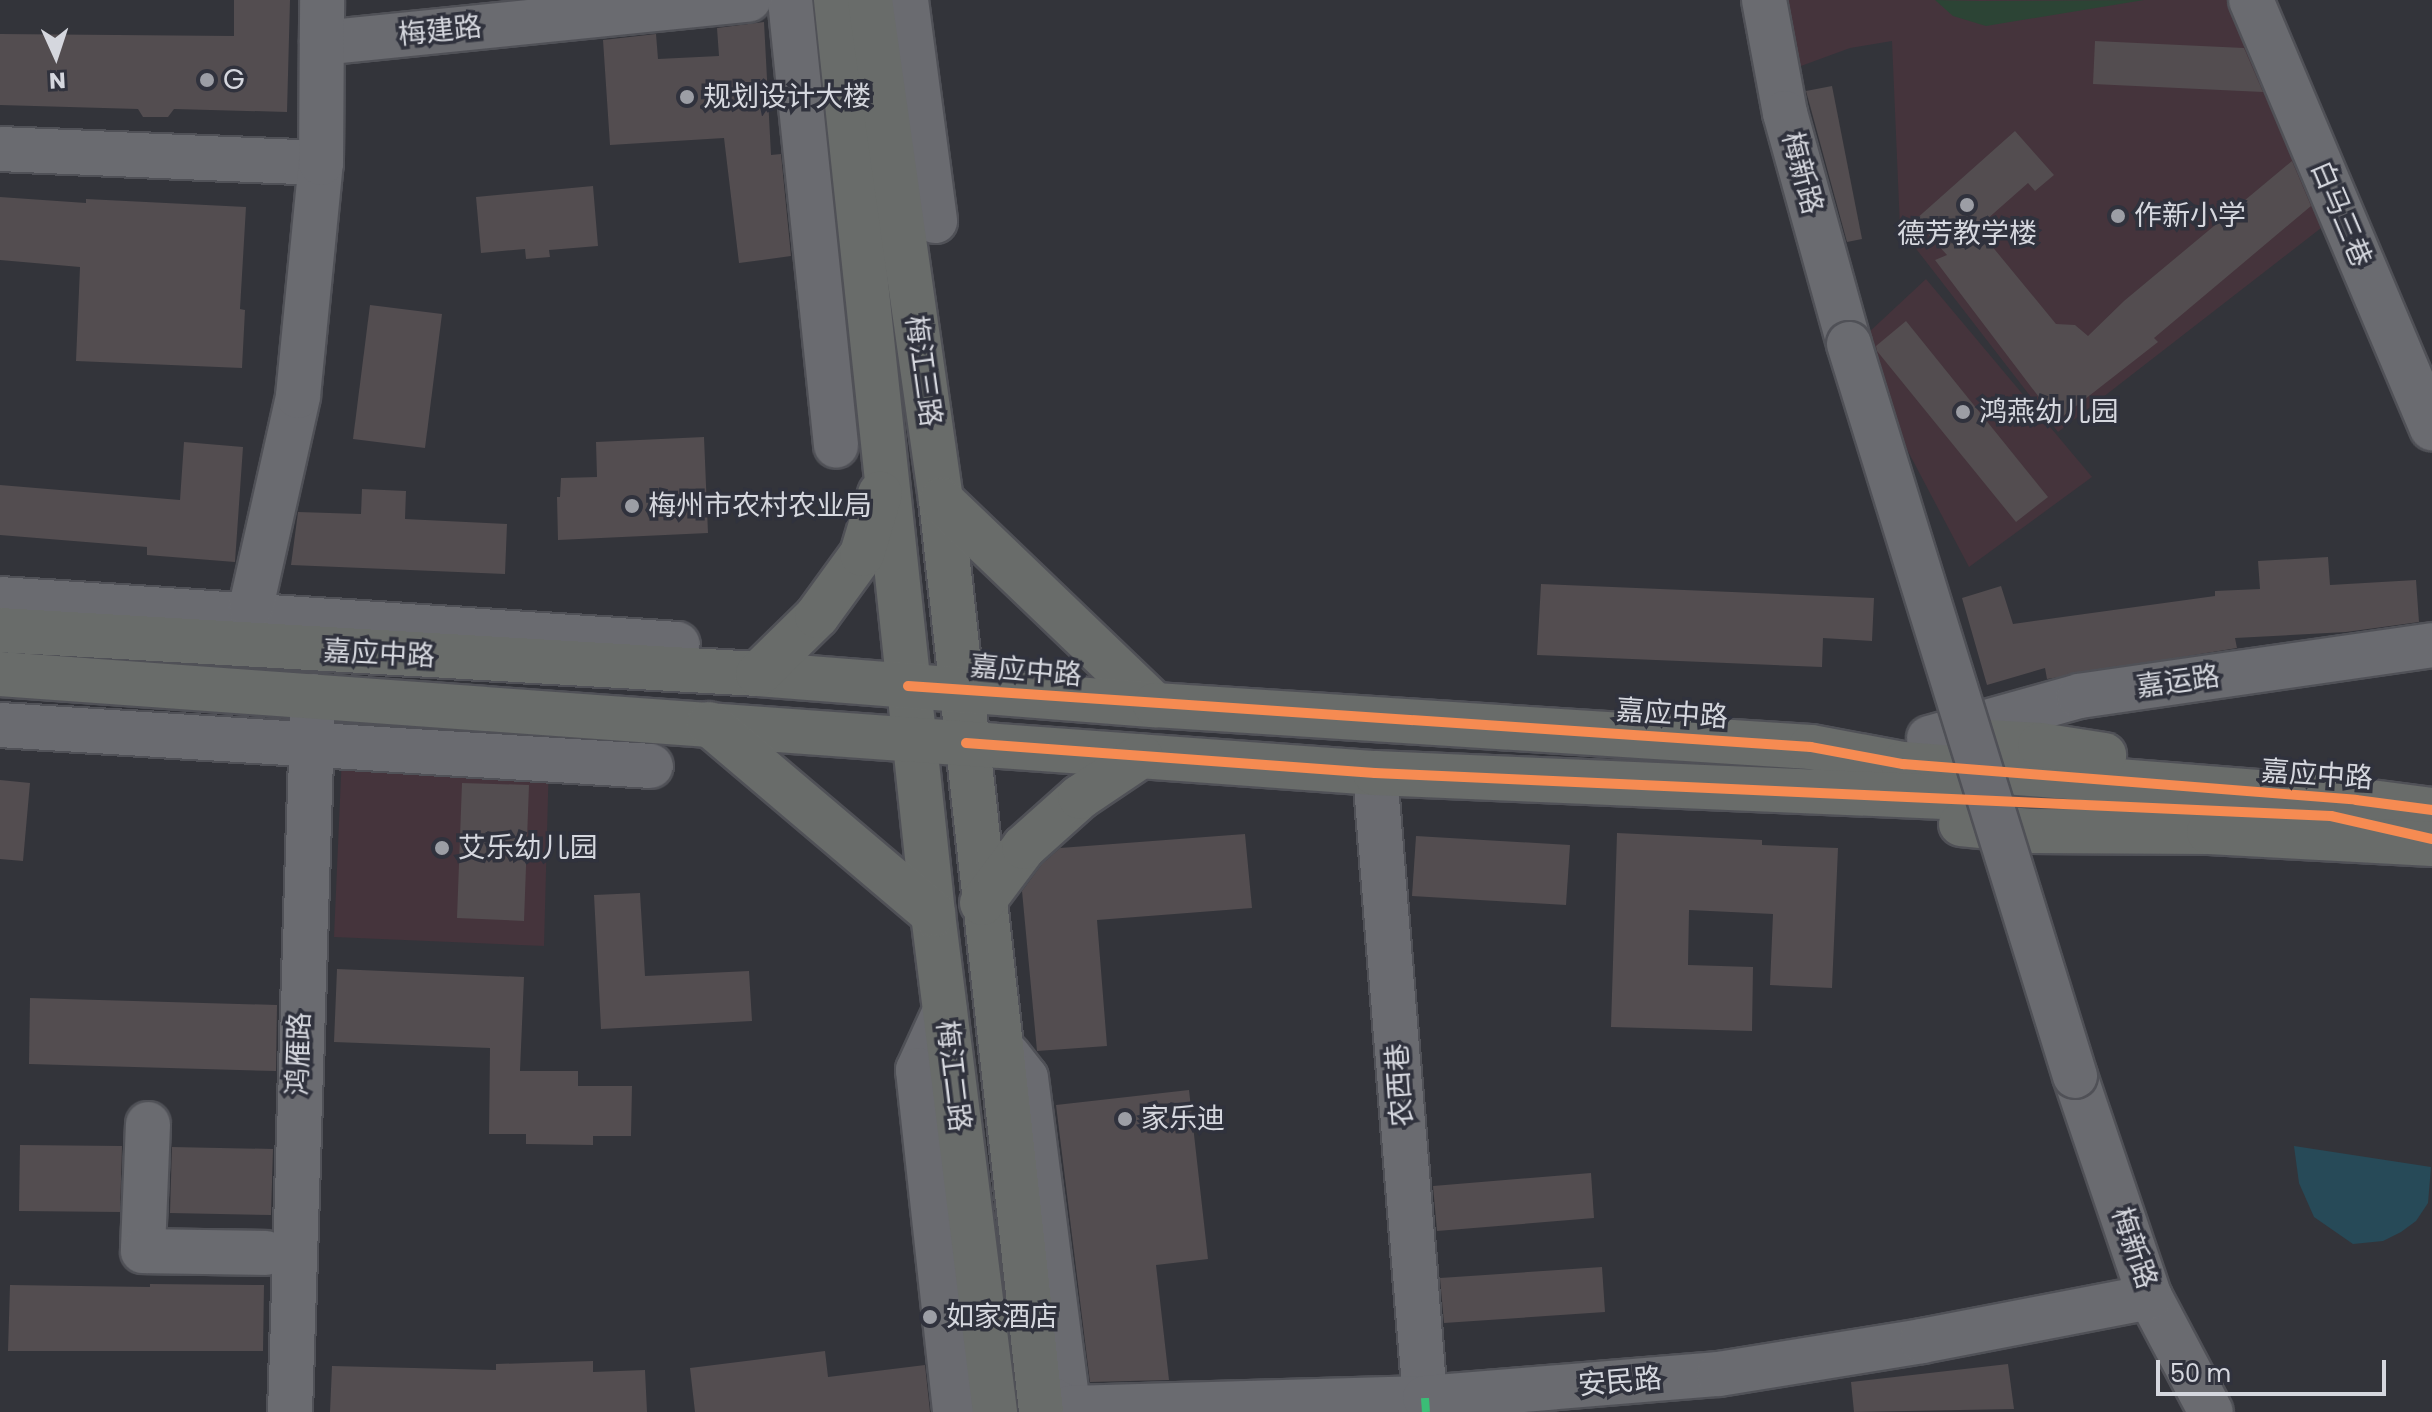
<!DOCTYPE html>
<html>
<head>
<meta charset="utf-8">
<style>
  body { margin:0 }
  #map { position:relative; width:2432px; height:1412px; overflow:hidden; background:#33343a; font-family:Poppins,"Noto Sans SC",sans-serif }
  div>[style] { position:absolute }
  .education>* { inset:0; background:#45343c }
  .green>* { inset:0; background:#2c4435 }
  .water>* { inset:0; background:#274a58 }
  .building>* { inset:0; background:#534d50 }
  .roads { filter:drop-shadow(2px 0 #505157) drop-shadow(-2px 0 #505157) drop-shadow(0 2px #505157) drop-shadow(0 -2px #505157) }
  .minor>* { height:44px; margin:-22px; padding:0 22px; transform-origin:22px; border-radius:22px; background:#6a6b70 }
  .major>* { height:44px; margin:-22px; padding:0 22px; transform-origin:22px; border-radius:22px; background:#696c6a }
  .bridges { filter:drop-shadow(2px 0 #505157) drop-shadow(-2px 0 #505157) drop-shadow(0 2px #505157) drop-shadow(0 -2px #505157) }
  .minor-bridge>* { height:44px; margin:-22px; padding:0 22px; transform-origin:22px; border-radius:22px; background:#6a6b70 }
  .quiet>* { height:8px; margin-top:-4px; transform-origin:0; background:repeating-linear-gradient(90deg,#3abd76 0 16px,transparent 0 24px) }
  .cycleway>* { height:10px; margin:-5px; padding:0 5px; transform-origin:5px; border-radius:5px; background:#f68b52 }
  .dots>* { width:22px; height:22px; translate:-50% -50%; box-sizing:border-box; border:4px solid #30323d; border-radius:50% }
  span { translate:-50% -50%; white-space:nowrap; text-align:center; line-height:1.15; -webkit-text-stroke:7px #30323d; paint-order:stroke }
  .street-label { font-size:28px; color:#d5d7de }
  .poi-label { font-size:28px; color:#d5d7de }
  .left { translate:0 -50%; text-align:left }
  .north { position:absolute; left:16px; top:16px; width:80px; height:80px; -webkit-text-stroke:6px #30323d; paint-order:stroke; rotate:177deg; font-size:22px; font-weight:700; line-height:32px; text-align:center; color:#d5d7de }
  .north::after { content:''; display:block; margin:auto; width:28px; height:36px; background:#d5d7de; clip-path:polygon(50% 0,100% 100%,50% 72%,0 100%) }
  .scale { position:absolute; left:2156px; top:1360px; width:230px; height:36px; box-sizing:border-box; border:4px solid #d5d7de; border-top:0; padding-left:10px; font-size:24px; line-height:28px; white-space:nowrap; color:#d5d7de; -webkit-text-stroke:6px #30323d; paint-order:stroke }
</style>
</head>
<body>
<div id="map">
  <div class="education">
    <i style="clip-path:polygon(1782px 0,2268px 0,2352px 204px,2058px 432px,1900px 228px,1892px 41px,1850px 48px,1790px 70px)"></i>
    <i style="clip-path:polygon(1926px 279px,2092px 477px,1969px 567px,1853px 347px)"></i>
    <i style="clip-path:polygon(342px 754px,549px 759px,544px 946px,334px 937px)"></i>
  </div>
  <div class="green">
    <i style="clip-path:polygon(1935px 0,1980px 1px,2144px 0,1986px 26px,1953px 16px)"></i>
  </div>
  <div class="water">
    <i style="clip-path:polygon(2294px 1146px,2431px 1167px,2428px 1203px,2416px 1221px,2401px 1232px,2383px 1241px,2353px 1244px,2314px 1217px,2299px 1183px)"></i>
  </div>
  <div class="building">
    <i style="clip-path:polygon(234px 0,290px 0,287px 112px,174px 109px,168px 117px,143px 117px,138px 109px,0 105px,0 34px,234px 36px)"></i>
    <i style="clip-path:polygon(764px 22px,771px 155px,781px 154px,791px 256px,739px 263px,724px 138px,610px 145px,603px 40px,656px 34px,658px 59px,719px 56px,717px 28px)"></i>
    <i style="clip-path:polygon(2095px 41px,2244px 48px,2263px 92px,2093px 84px)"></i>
    <i style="clip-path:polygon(1832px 86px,1862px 239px,1847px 242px,1806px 91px)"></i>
    <i style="clip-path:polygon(2015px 131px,2054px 175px,2035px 191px,2028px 183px,1977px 228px,2056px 324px,2075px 325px,2088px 336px,2124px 301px,2292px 161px,2311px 206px,2154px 338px,2158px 342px,2057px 421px,1935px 260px,1947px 255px,1915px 220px)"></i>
    <i style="clip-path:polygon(593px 186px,598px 246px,549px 250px,550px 257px,526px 259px,525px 249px,481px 253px,476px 197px)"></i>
    <i style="clip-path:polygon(0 197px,86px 203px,86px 199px,246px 207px,240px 309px,245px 310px,242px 368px,76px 361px,80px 267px,0 260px)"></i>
    <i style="clip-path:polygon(370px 305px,442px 314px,425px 448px,353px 439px)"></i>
    <i style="clip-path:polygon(1906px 321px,2048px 497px,2016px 522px,1877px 351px,1876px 346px)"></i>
    <i style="clip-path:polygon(704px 437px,708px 533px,558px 540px,557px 497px,560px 497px,561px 478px,597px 477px,596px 442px)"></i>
    <i style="clip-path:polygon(184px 442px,243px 447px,235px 562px,147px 555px,147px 547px,0 535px,0 485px,180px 500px)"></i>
    <i style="clip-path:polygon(362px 489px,406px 491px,405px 519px,507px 524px,505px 574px,291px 565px,298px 512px,361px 514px)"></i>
    <i style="clip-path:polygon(2328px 557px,2330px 585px,2416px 580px,2419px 622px,2346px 632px,2235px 638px,2237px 648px,2047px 679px,2045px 668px,1987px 685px,1962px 598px,2001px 586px,2013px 624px,2215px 596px,2215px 591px,2260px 589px,2258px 561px)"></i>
    <i style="clip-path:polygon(1541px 584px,1874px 598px,1872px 641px,1823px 638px,1822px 667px,1537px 655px)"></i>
    <i style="clip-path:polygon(0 780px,30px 783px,23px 861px,0 859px)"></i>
    <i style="clip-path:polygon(462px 783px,529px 785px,524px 921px,457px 918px)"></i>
    <i style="clip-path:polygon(1617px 833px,1762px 840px,1762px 845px,1838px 848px,1832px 988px,1770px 985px,1773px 914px,1689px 910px,1688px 965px,1753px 967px,1752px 1031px,1611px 1027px)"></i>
    <i style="clip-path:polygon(1245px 834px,1252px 908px,1097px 920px,1107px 1046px,1037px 1051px,1022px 891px,1042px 864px,1060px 848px)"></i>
    <i style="clip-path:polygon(1416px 836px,1570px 845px,1566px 905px,1412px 896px)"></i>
    <i style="clip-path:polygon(640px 893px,645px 976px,749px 971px,752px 1021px,601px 1029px,594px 895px)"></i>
    <i style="clip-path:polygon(337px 969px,524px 977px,520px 1071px,578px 1071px,578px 1086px,632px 1086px,631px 1136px,593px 1136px,593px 1145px,526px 1144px,526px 1134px,489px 1134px,490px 1048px,334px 1042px)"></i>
    <i style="clip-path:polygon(30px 998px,277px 1005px,276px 1071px,29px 1064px)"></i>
    <i style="clip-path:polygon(1189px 1090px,1208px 1259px,1156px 1265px,1169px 1380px,1090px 1382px,1056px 1105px)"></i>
    <i style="clip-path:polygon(20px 1145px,122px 1146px,120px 1212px,19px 1211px)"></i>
    <i style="clip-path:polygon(172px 1147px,273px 1149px,271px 1215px,170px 1213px)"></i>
    <i style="clip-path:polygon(1591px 1173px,1594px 1218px,1437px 1231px,1433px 1186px)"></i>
    <i style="clip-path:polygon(1602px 1267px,1605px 1312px,1444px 1323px,1440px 1278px)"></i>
    <i style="clip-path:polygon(150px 1284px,264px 1285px,263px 1351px,8px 1351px,10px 1285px,150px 1287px)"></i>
    <i style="clip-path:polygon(825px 1351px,828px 1377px,925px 1365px,930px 1412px,695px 1412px,690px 1368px)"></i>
    <i style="clip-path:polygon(593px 1361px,593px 1372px,645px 1370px,647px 1412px,330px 1412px,332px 1366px,496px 1370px,496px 1364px)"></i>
    <i style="clip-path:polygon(2008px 1364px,2014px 1409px,1854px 1412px,1851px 1382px)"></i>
  </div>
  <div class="roads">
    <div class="minor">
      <i style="left:790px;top:0;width:448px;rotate:84.1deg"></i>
      <i style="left:906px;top:0;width:223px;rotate:82.5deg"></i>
      <i style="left:1764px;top:0;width:115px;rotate:79.5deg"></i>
      <i style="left:1785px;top:113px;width:240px;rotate:74.5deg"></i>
      <i style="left:2251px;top:0;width:465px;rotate:67.1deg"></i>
      <i style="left:322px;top:43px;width:429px;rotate:-5.8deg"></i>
      <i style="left:0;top:149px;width:321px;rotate:2.5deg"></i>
      <i style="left:0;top:599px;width:679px;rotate:3.8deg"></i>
      <i style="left:251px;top:607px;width:216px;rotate:-77.4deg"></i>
      <i style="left:298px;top:396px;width:234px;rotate:-84.4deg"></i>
      <i style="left:321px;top:163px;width:163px;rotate:-89.6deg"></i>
      <i style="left:0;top:725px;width:652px;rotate:3.6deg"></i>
      <i style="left:1929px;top:738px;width:156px;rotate:-15.6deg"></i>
      <i style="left:2079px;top:696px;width:357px;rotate:-8.2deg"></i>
      <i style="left:1375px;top:773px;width:627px;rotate:85.43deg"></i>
      <i style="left:945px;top:1011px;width:65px;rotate:114.6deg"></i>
      <i style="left:918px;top:1070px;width:344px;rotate:83.8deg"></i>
      <i style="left:1008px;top:1055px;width:29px;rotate:52deg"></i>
      <i style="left:1026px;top:1078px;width:337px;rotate:82.7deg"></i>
      <i style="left:2075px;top:1076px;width:233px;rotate:71.3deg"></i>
      <i style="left:2150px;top:1297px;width:130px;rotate:62.1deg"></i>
      <i style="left:148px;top:1124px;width:127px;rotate:92.3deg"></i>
      <i style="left:143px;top:1251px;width:123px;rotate:0.9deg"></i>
      <i style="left:1039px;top:1393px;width:34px;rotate:27deg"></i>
      <i style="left:1069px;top:1408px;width:356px;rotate:-1.6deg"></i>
      <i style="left:1425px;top:1398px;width:295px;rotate:-4.7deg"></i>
      <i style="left:1719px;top:1374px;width:206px;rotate:-9.2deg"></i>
      <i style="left:1922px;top:1341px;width:232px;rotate:-10.9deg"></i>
      <i style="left:290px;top:1412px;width:716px;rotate:-88.16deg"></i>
    </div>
    <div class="major">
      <i style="left:836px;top:0;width:919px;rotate:83.94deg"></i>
      <i style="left:933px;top:914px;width:502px;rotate:82.9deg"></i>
      <i style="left:870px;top:0;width:505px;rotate:81.92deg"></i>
      <i style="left:941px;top:500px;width:917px;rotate:83.74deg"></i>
      <i style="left:941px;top:500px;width:296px;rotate:43.8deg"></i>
      <i style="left:0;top:630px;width:759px;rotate:3.32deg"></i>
      <i style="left:758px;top:674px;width:398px;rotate:4.5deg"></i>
      <i style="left:1155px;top:705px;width:657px;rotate:3.66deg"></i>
      <i style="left:1811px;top:747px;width:94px;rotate:10.5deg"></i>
      <i style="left:1903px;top:764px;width:454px;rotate:4.5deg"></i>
      <i style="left:2356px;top:800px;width:77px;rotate:7.5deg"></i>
      <i style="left:0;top:674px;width:1379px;rotate:4.12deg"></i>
      <i style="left:1375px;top:773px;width:592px;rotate:2.42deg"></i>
      <i style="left:758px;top:674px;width:83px;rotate:-44.5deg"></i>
      <i style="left:817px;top:616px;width:77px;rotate:-54deg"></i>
      <i style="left:862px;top:554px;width:63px;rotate:-73.3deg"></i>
      <i style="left:709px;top:724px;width:294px;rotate:40.3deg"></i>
      <i style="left:1969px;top:741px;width:71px;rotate:3.2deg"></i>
      <i style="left:2040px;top:745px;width:65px;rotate:8.9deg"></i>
      <i style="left:1961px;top:824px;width:68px;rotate:5.9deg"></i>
      <i style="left:2029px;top:831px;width:180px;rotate:0.3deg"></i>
      <i style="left:2209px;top:832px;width:223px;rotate:3.1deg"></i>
      <i style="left:982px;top:903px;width:70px;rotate:-53.1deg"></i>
      <i style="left:1024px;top:847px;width:75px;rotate:-41.8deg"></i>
      <i style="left:1080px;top:797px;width:73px;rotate:-33.9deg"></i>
    </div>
  </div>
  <div class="bridges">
    <div class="minor-bridge">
      <i style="left:1849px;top:344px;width:766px;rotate:72.84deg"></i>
    </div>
  </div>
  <div class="quiet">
    <i style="left:1425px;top:1398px;width:14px;rotate:86deg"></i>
  </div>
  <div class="cycleway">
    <i style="left:908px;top:686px;width:905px;rotate:3.86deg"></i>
    <i style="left:1811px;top:747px;width:94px;rotate:10.5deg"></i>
    <i style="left:1903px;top:764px;width:454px;rotate:4.5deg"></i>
    <i style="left:2356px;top:800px;width:77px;rotate:7.5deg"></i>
    <i style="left:966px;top:743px;width:410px;rotate:4.2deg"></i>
    <i style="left:1375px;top:773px;width:957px;rotate:2.58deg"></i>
    <i style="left:2331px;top:816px;width:104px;rotate:12.8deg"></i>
  </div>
  <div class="dots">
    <i style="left:207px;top:80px;background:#9c9ea5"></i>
    <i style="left:687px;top:97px;background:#9c9ea5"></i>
    <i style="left:1967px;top:205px;background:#9c9ea5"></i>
    <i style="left:2118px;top:216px;background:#9c9ea5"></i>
    <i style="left:1963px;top:412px;background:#9c9ea5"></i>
    <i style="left:632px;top:506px;background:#9c9ea5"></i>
    <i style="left:442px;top:848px;background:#9c9ea5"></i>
    <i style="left:1125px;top:1119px;background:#9c9ea5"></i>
    <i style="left:930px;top:1317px;background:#9c9ea5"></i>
  </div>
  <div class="street-label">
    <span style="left:440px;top:31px;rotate:-6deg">梅建路</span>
    <span style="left:1802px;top:173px;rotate:75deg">梅新路</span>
    <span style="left:2341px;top:214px;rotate:67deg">白马三巷</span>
    <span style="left:923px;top:371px;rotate:82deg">梅江三路</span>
    <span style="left:379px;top:654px;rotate:3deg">嘉应中路</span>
    <span style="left:1026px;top:671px;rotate:5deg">嘉应中路</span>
    <span style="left:2178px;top:682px;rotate:-8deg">嘉运路</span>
    <span style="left:1672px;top:714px;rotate:4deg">嘉应中路</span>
    <span style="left:2317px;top:775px;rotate:4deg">嘉应中路</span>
    <span style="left:299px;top:1054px;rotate:-88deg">鸿雁路</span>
    <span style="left:953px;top:1076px;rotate:83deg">梅江二路</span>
    <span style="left:1400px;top:1085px;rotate:-94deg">农西巷</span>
    <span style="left:2134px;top:1248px;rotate:71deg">梅新路</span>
    <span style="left:1620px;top:1382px;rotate:-5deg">安民路</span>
  </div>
  <div class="poi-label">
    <span class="left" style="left:223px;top:80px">G</span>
    <span class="left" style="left:703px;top:97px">规划设计大楼</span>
    <span class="left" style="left:2134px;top:216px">作新小学</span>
    <span style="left:1967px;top:234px">德芳教学楼</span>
    <span class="left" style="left:1979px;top:412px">鸿燕幼儿园</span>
    <span class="left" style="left:648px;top:506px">梅州市农村农业局</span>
    <span class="left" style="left:458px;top:848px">艾乐幼儿园</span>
    <span class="left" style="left:1141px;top:1119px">家乐迪</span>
    <span class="left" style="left:946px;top:1317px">如家酒店</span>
  </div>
  <div class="north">N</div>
  <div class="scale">50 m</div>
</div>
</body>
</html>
